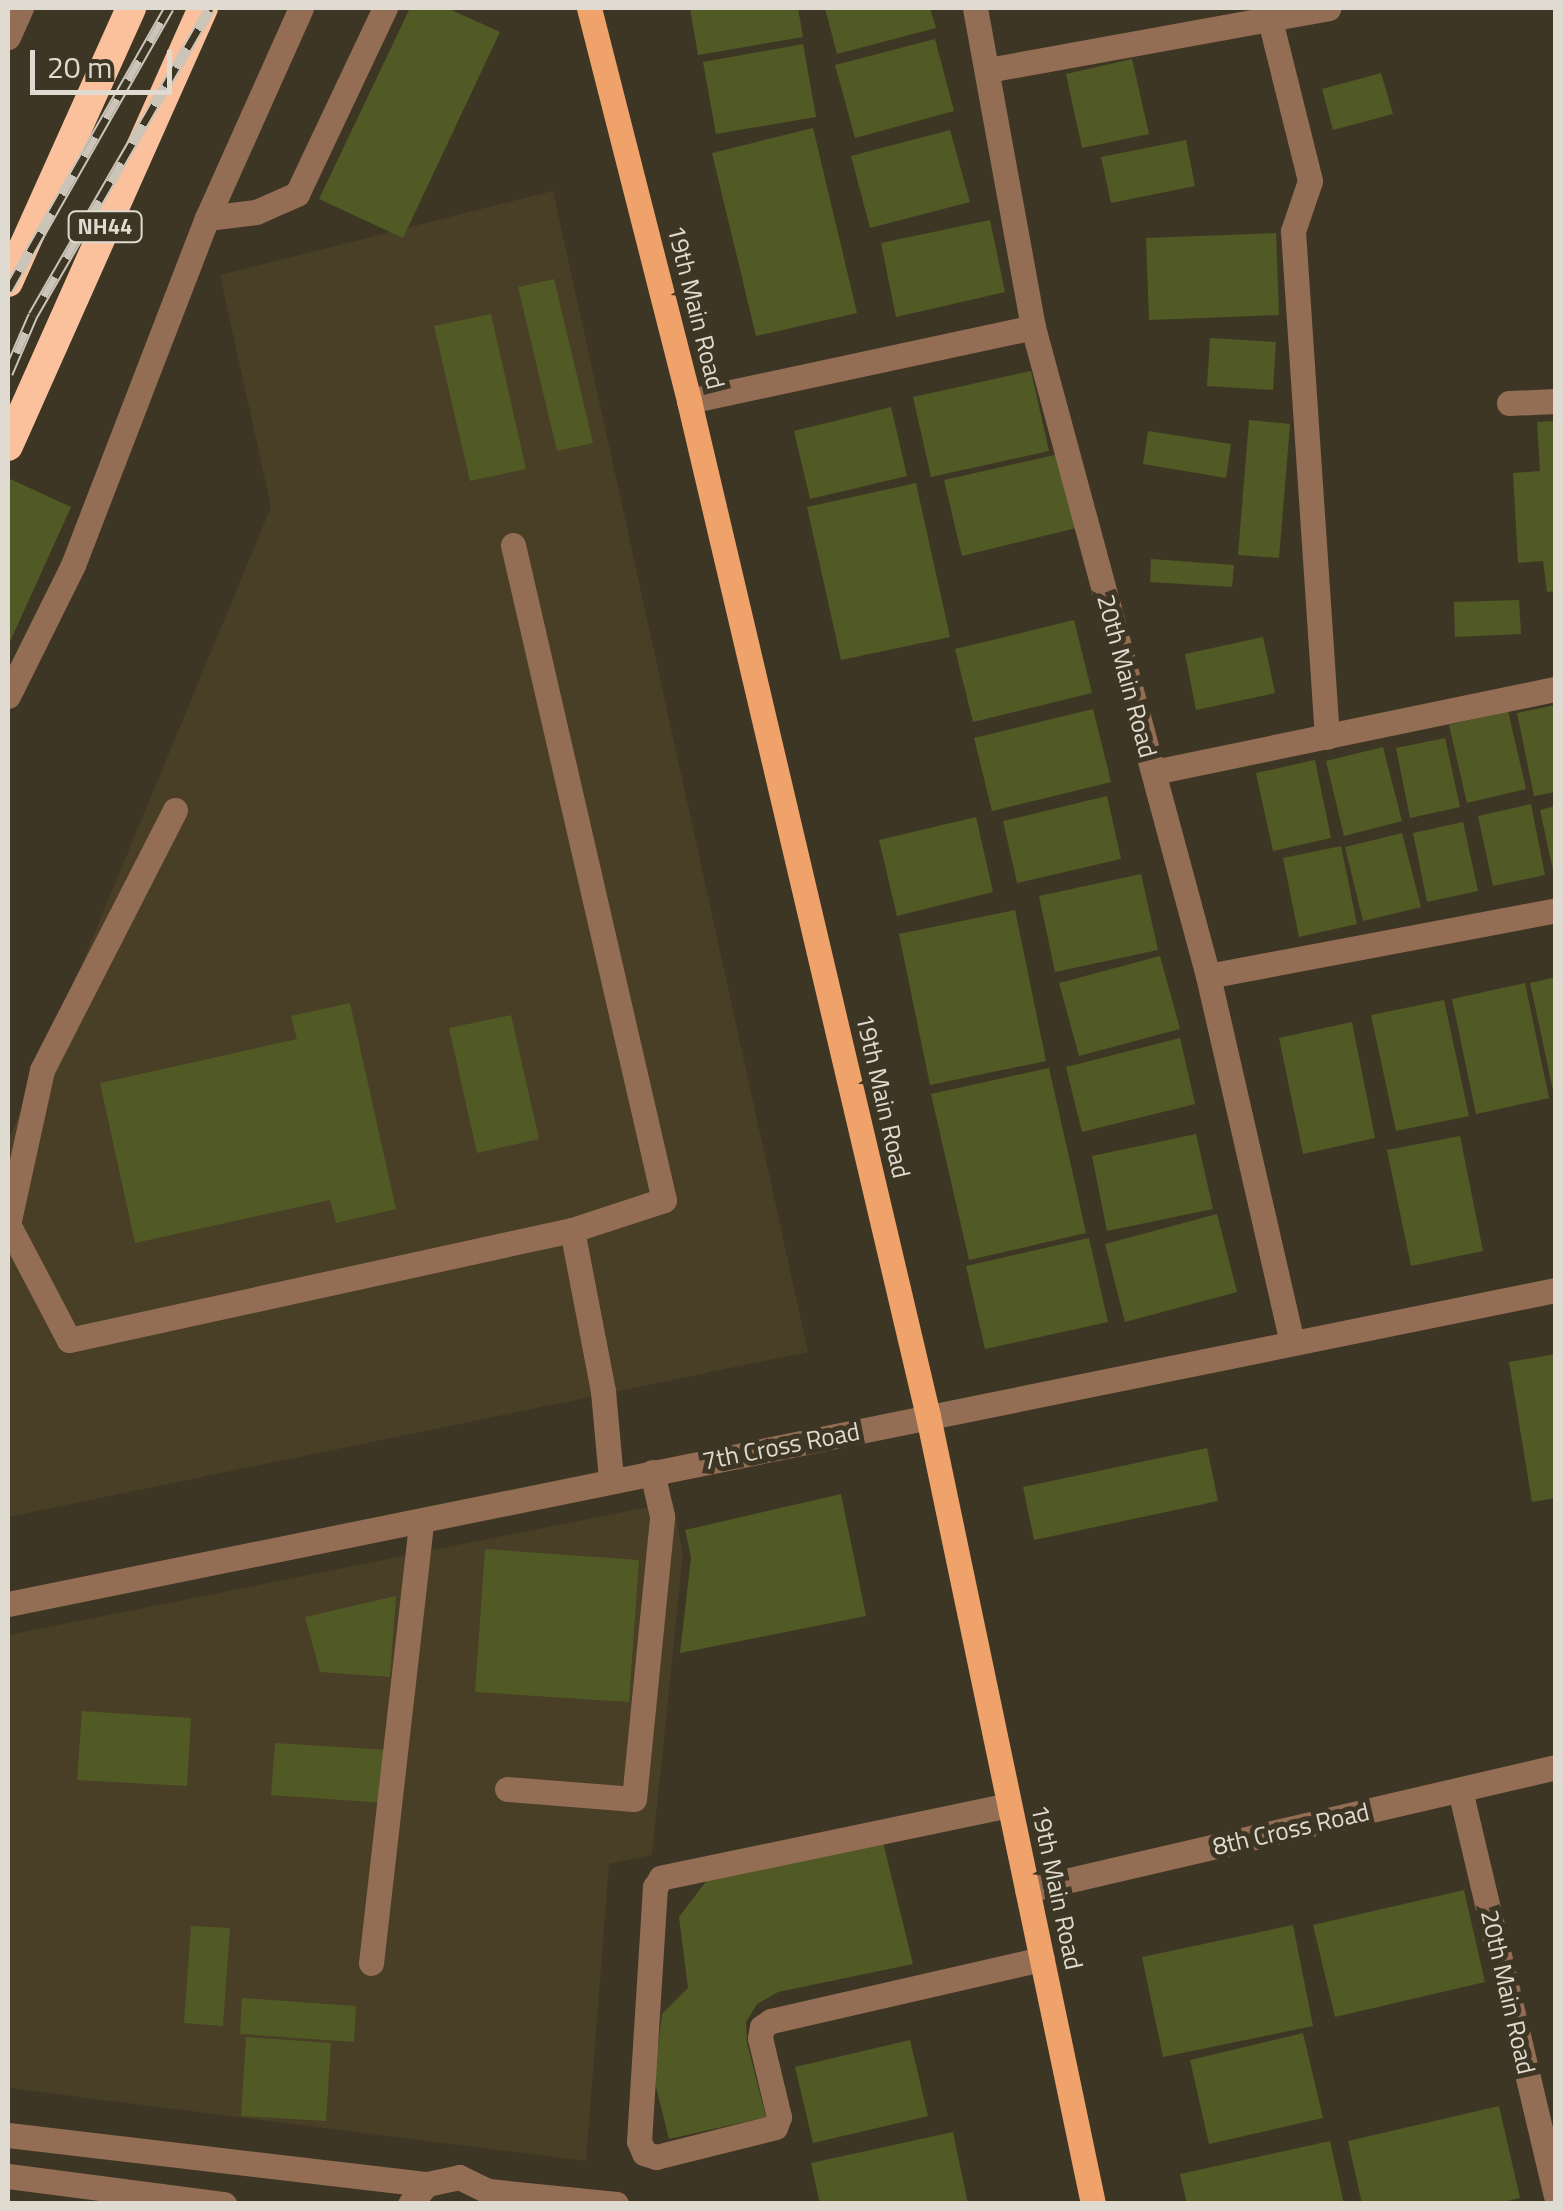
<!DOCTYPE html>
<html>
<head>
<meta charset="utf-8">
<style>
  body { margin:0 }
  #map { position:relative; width:1563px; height:2211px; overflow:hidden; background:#3e3624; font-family:"Titillium Web",sans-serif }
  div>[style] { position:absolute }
  .built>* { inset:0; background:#493e26 }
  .building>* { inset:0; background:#515a24 }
  .minor>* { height:25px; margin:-12.5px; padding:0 12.5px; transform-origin:12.5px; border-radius:12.5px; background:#946e54 }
  .major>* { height:25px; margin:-12.5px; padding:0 12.5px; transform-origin:12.5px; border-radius:12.5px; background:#f0a26b }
  .highway>* { height:30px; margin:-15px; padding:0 15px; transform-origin:15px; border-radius:15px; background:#fac19c }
  .rail>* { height:11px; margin-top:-5.5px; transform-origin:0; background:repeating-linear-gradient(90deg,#3e3624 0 22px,#cbc5b9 0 44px); box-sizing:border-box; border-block:2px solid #cbc5b9 }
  span { translate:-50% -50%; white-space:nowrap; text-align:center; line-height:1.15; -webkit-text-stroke:10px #3e3624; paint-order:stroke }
  .shield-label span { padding:2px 8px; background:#3e3624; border:2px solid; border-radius:8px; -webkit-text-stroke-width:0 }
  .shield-label { font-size:22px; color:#e0dbd0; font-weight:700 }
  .street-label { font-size:25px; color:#e0dbd0 }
  .frame { position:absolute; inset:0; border:10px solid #e0dbd0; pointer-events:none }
  .scale { position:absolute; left:30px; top:50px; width:142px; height:45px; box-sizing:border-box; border:5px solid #e0dbd0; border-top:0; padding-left:12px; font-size:30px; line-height:35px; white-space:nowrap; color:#e0dbd0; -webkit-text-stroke:8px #3e3624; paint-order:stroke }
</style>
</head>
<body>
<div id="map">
  <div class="built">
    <i style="clip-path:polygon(553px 191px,808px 1352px,8px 1517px,8px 1142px,271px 507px,220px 275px)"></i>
    <i style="clip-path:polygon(673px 1502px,683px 1554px,652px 1855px,609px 1864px,586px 2161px,8px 2088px,8px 1635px)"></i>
  </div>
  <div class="building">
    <i style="clip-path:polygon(410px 8px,447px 8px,500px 32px,403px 238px,319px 199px)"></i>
    <i style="clip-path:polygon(690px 8px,798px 8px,803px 37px,698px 55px)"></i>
    <i style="clip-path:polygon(825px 8px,930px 8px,936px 28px,837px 54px)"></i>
    <i style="clip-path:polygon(935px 39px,954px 111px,855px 138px,835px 65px)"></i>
    <i style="clip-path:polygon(803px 44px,816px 117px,716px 134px,703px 62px)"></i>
    <i style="clip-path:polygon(1132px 59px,1149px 134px,1082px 148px,1066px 74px)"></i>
    <i style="clip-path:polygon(1381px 73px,1393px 114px,1333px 130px,1322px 89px)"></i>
    <i style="clip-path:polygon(813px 128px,857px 313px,756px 336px,712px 153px)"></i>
    <i style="clip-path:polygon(950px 130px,970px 202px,870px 228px,851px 156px)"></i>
    <i style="clip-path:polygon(1186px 140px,1195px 186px,1111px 203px,1101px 157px)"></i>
    <i style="clip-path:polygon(990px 220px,1005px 292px,896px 317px,881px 243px)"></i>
    <i style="clip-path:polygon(1276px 233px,1279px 315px,1149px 320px,1146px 238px)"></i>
    <i style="clip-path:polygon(554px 279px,593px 443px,557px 451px,518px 287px)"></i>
    <i style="clip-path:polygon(491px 314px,526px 469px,470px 481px,434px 326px)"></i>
    <i style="clip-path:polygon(1210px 338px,1276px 342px,1273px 390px,1207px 386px)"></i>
    <i style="clip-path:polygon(1031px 371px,1049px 451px,931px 477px,913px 397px)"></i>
    <i style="clip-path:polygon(891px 407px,907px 476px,810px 499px,794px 431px)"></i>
    <i style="clip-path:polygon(1249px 420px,1290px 424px,1279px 558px,1238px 555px)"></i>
    <i style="clip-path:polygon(1556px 421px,1556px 591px,1547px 592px,1543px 561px,1518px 563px,1513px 473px,1540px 471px,1537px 422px)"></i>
    <i style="clip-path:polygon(1148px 431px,1231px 444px,1226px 478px,1143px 464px)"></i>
    <i style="clip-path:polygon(1059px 454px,1076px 528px,962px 556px,944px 480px)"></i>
    <i style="clip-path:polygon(8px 478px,71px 507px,8px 646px)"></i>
    <i style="clip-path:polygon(916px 483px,950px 637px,841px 660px,807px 507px)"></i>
    <i style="clip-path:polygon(1151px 559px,1234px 565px,1232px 587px,1150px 582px)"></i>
    <i style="clip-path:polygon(1519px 600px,1521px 634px,1455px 637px,1454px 602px)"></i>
    <i style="clip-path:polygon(1074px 620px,1092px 693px,973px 722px,955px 649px)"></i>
    <i style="clip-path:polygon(1263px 637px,1275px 693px,1196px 710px,1185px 654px)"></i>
    <i style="clip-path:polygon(1556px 705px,1556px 792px,1534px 796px,1517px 713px)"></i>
    <i style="clip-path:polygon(1093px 709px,1111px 782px,992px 811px,974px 738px)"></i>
    <i style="clip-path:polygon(1508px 711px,1526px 789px,1467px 803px,1449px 725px)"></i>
    <i style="clip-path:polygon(1445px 738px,1460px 807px,1410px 818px,1396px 748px)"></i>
    <i style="clip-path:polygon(1383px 747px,1402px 821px,1344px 836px,1326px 761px)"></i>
    <i style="clip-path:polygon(1315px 760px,1331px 838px,1273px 851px,1256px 773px)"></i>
    <i style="clip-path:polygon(1107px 796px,1121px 859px,1017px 883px,1003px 821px)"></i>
    <i style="clip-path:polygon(1531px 804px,1545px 875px,1493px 886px,1478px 816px)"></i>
    <i style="clip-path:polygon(1556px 806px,1556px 875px,1554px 875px,1540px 810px)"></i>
    <i style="clip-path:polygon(976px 817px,993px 892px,897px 916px,879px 840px)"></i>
    <i style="clip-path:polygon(1463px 822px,1478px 891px,1427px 902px,1413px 833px)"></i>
    <i style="clip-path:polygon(1402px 833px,1421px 907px,1363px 921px,1345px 847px)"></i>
    <i style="clip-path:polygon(1341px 846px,1357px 924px,1299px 937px,1283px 858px)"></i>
    <i style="clip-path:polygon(1141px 874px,1158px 950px,1055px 972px,1039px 896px)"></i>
    <i style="clip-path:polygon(1015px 910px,1046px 1061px,930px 1085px,899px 934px)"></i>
    <i style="clip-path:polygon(1160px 956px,1180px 1029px,1079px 1056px,1059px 983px)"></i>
    <i style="clip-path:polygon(1556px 977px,1556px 1095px,1554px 1095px,1530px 983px)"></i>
    <i style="clip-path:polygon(1525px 983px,1549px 1098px,1476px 1114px,1452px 999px)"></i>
    <i style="clip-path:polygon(1444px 1000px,1469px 1116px,1396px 1131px,1371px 1015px)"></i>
    <i style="clip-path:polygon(350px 1003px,396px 1209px,336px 1223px,330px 1200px,135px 1243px,100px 1083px,297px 1039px,291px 1016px)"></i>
    <i style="clip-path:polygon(511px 1015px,539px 1139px,477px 1153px,449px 1028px)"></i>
    <i style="clip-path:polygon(1352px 1022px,1375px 1138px,1303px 1154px,1279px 1038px)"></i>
    <i style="clip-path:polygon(1180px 1038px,1195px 1104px,1082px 1132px,1066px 1067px)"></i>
    <i style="clip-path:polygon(1049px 1068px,1086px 1233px,969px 1260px,931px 1094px)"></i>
    <i style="clip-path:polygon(1196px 1134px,1213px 1209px,1107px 1231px,1092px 1156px)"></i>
    <i style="clip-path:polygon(1460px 1136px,1483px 1251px,1411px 1266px,1387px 1150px)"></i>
    <i style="clip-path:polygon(1217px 1214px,1237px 1292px,1125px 1322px,1105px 1244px)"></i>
    <i style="clip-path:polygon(1089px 1238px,1108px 1322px,985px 1349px,966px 1266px)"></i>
    <i style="clip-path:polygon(1556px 1354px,1556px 1498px,1532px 1502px,1509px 1362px)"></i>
    <i style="clip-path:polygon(1207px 1448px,1218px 1501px,1034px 1540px,1023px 1487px)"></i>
    <i style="clip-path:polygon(841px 1494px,866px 1616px,680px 1653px,691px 1557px,685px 1530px)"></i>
    <i style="clip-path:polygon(485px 1549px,639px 1560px,629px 1702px,475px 1692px)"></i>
    <i style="clip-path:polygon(396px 1596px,390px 1677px,320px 1672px,305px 1617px)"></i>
    <i style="clip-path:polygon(82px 1711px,191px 1718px,187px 1786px,77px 1780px)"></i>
    <i style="clip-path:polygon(275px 1743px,388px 1750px,384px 1803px,271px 1795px)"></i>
    <i style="clip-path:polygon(882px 1838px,913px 1964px,778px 1992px,757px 2004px,746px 2022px,747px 2043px,766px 2117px,669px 2139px,654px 2079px,662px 2014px,688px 1988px,679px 1917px,714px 1871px)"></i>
    <i style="clip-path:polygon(1464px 1890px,1485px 1982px,1335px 2017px,1313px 1925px)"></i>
    <i style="clip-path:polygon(1293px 1925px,1313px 2026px,1163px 2057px,1142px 1957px)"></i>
    <i style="clip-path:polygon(191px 1926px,230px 1928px,223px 2026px,184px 2023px)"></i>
    <i style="clip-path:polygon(242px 1998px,356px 2006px,354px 2042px,240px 2034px)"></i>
    <i style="clip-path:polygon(1303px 2033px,1323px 2118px,1209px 2144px,1190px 2060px)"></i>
    <i style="clip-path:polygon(246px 2037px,331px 2043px,326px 2121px,241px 2116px)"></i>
    <i style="clip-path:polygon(910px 2040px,928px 2116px,813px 2143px,795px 2067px)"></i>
    <i style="clip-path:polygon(1499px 2106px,1520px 2198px,1496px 2204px,1362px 2204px,1348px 2141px)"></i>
    <i style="clip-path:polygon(953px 2132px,968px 2204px,820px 2204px,811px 2163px)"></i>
    <i style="clip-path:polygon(1330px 2141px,1344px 2204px,1187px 2204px,1180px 2174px)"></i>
  </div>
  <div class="minor">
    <i style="left:975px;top:8px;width:324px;rotate:79.7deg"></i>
    <i style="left:1033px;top:327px;width:672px;rotate:74.91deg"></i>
    <i style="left:1208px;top:976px;width:376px;rotate:77.1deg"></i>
    <i style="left:1267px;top:8px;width:178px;rotate:76deg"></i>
    <i style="left:1310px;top:181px;width:53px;rotate:108.8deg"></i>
    <i style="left:1293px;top:231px;width:507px;rotate:86.16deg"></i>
    <i style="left:8px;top:37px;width:32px;rotate:-66deg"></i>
    <i style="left:988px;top:70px;width:346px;rotate:-10.3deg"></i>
    <i style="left:207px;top:218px;width:49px;rotate:-7deg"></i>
    <i style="left:256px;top:212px;width:45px;rotate:-23.7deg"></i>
    <i style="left:297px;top:194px;width:206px;rotate:-64.7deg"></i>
    <i style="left:689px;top:401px;width:352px;rotate:-12.1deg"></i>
    <i style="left:1509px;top:403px;width:47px;rotate:-2.4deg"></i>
    <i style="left:513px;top:545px;width:672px;rotate:77.02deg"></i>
    <i style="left:664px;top:1200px;width:97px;rotate:161.9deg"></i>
    <i style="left:8px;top:696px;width:146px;rotate:-63.6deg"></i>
    <i style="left:73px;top:565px;width:372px;rotate:-68.9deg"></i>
    <i style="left:207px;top:218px;width:230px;rotate:-65.9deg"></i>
    <i style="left:1154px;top:772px;width:410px;rotate:-11.7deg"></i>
    <i style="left:175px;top:810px;width:292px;rotate:117.1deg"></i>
    <i style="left:42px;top:1070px;width:158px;rotate:102.4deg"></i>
    <i style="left:8px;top:1224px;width:131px;rotate:62.3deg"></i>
    <i style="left:69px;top:1340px;width:515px;rotate:-12.34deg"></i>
    <i style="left:572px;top:1230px;width:164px;rotate:79.1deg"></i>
    <i style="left:603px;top:1391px;width:88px;rotate:84.8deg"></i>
    <i style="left:1208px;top:976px;width:354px;rotate:-10.7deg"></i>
    <i style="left:8px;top:1604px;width:1580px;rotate:-11.47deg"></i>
    <i style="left:507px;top:1789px;width:127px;rotate:4.5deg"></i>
    <i style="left:634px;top:1799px;width:284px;rotate:-84.3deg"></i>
    <i style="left:662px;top:1516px;width:45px;rotate:-102.8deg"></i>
    <i style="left:1460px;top:1790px;width:416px;rotate:76.7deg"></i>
    <i style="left:1009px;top:1805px;width:356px;rotate:168.2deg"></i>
    <i style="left:661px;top:1878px;width:11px;rotate:124deg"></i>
    <i style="left:655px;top:1887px;width:255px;rotate:93.6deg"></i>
    <i style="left:639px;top:2141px;width:13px;rotate:67deg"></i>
    <i style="left:644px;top:2153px;width:13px;rotate:18deg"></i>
    <i style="left:656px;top:2157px;width:123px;rotate:-14.1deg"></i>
    <i style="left:775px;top:2127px;width:11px;rotate:-68deg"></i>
    <i style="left:779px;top:2117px;width:81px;rotate:-103.5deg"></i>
    <i style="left:760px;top:2038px;width:11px;rotate:-80deg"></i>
    <i style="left:762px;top:2027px;width:11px;rotate:-34deg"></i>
    <i style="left:771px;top:2021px;width:278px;rotate:-12.9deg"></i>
    <i style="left:1027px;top:1890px;width:543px;rotate:-13.09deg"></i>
    <i style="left:371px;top:1963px;width:444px;rotate:-83.5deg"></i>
    <i style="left:8px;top:2135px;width:422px;rotate:6.7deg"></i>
    <i style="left:8px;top:2176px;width:218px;rotate:7.4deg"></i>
    <i style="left:488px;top:2191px;width:129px;rotate:5.8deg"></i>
    <i style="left:410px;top:2204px;width:26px;rotate:-50deg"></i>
    <i style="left:427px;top:2184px;width:33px;rotate:-12deg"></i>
    <i style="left:459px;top:2177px;width:32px;rotate:26deg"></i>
    <i style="left:488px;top:2191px;width:16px;rotate:55deg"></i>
  </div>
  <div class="major">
    <i style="left:589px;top:8px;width:406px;rotate:75.7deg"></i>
    <i style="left:689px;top:401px;width:1043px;rotate:76.75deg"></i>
    <i style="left:928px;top:1416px;width:805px;rotate:78.17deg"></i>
  </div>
  <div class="highway">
    <i style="left:8px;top:282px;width:300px;rotate:-65.8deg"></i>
    <i style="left:8px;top:446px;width:479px;rotate:-66deg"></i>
  </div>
  <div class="rail">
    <i style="left:8px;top:290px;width:325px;rotate:-60.3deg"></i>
    <i style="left:8px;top:373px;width:63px;rotate:-66.7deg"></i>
    <i style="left:33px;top:315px;width:354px;rotate:-60deg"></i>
  </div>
  <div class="shield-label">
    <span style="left:105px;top:227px">NH44</span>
  </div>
  <div class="street-label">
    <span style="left:696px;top:307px;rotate:76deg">19th Main Road</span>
    <span style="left:1127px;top:676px;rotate:75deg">20th Main Road</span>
    <span style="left:883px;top:1096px;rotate:77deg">19th Main Road</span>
    <span style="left:781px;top:1446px;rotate:-11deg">7th Cross Road</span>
    <span style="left:1291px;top:1829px;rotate:-13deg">8th Cross Road</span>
    <span style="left:1057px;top:1887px;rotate:78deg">19th Main Road</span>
    <span style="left:1508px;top:1992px;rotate:77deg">20th Main Road</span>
  </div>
  <div class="frame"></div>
  <div class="scale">20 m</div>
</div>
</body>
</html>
